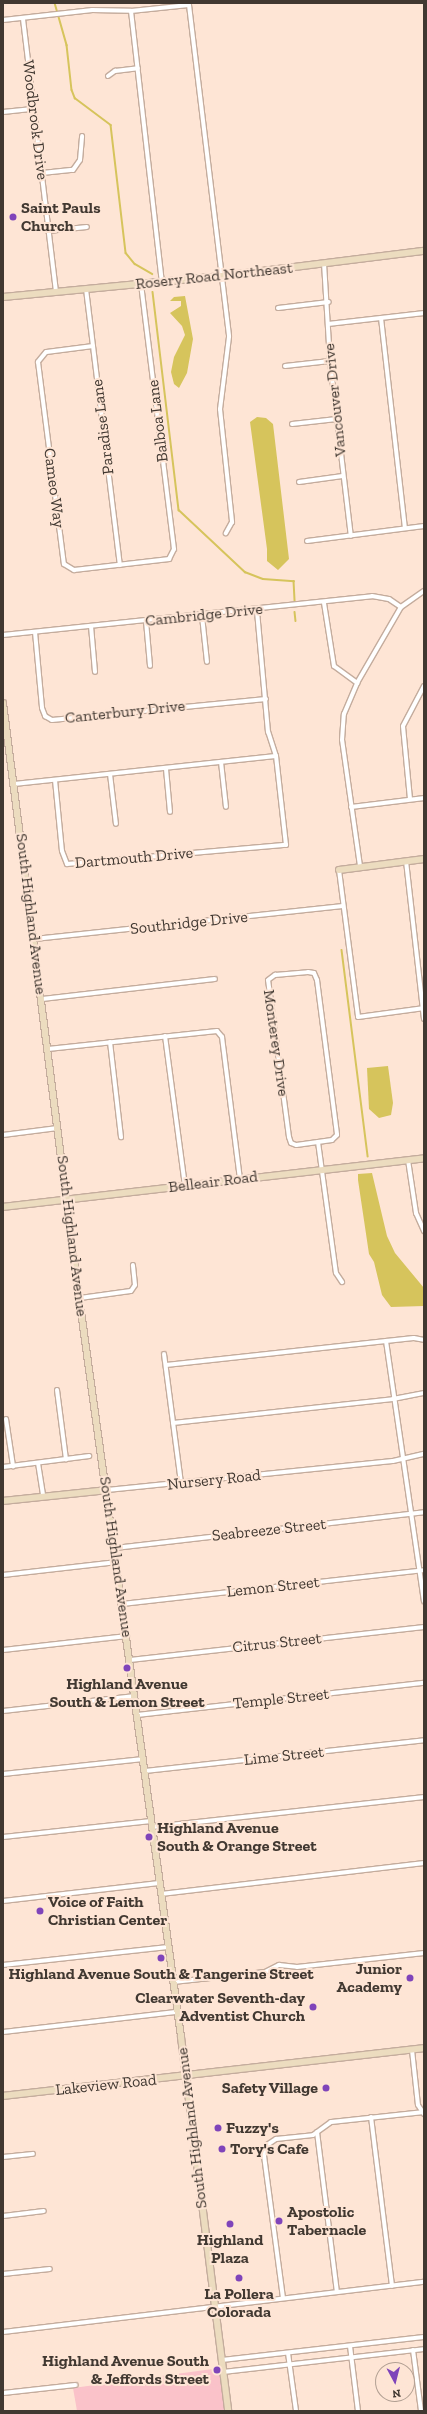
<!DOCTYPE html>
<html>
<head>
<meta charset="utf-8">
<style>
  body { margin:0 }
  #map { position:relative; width:427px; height:2414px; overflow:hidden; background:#fee5d5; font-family:"Zilla Slab",serif }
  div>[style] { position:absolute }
  .green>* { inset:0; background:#fac2c9 }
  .water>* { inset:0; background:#d6c45c }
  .stream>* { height:1.5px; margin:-0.75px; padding:0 0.75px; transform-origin:0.75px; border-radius:0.75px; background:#d6c45c }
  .roads { filter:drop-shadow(1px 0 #c4ac9d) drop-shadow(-1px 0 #c4ac9d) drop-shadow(0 1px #c4ac9d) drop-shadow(0 -1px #c4ac9d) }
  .street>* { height:4px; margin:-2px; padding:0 2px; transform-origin:2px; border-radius:2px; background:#fff }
  .secondary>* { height:6px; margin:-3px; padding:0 3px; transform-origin:3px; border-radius:3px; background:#ecdcbf }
  .dots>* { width:11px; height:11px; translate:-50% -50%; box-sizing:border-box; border:2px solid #fee5d5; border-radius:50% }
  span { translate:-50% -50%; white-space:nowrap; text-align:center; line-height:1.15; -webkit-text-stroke:4px #fee5d5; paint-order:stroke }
  .street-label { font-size:16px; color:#413831 }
  .poi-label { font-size:16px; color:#413831; font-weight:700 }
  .left { translate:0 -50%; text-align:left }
  .right { translate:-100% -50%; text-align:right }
  .frame { position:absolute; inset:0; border:4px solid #413831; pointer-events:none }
  .north { position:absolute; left:375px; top:2362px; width:40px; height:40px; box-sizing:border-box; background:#fee5d5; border:1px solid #b2a093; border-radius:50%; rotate:173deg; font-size:11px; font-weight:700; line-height:16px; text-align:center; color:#413831 }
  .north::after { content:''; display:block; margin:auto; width:14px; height:18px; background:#7f44ba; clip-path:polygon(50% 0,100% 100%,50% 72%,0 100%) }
</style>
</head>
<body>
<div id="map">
  <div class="green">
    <i style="clip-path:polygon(220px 2368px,226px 2411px,77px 2411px,73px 2388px)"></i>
  </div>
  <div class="water">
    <i style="clip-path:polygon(185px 296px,193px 339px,187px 373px,179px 388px,174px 384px,171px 372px,174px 357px,185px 335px,182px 326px,170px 313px,181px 306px,181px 301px,170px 301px,174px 297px)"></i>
    <i style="clip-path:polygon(257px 417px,266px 418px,273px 424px,289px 559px,278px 570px,267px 561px,267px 549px,250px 422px)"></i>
    <i style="clip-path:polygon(388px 1066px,393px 1103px,391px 1115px,379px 1118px,369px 1109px,367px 1068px)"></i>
    <i style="clip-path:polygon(372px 1173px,387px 1236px,395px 1253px,424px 1288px,424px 1306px,391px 1307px,382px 1295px,374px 1262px,369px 1254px,358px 1180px,358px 1174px)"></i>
  </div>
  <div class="stream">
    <i style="left:55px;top:3px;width:44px;rotate:74.1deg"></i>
    <i style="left:67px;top:45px;width:45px;rotate:83.7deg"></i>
    <i style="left:72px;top:90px;width:9px;rotate:69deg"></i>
    <i style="left:75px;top:98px;width:45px;rotate:36.9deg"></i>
    <i style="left:111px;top:125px;width:129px;rotate:83.3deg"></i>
    <i style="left:126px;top:253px;width:14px;rotate:51deg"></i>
    <i style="left:135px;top:264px;width:20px;rotate:30deg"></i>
    <i style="left:153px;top:292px;width:220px;rotate:83.2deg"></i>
    <i style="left:179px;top:510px;width:91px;rotate:43.2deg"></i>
    <i style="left:245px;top:572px;width:19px;rotate:21deg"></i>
    <i style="left:263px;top:579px;width:31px;rotate:4deg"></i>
    <i style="left:294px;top:581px;width:21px;rotate:87deg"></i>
    <i style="left:295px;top:612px;width:9px;rotate:84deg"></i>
    <i style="left:342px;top:950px;width:208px;rotate:82.8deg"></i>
  </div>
  <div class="roads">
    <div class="street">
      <i style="left:131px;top:11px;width:273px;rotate:83.5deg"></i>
      <i style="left:23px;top:19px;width:275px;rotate:83.1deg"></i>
      <i style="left:3px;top:20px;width:90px;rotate:-6.4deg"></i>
      <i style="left:92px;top:10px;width:39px;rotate:1deg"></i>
      <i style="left:131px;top:11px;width:58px;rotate:-5.9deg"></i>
      <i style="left:189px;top:5px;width:334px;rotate:83.1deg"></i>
      <i style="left:229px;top:337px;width:73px;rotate:97.1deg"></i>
      <i style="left:220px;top:409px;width:114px;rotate:83.9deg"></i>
      <i style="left:232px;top:522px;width:13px;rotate:119deg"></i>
      <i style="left:108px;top:76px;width:9px;rotate:-36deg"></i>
      <i style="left:115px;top:71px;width:23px;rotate:-7deg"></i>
      <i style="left:3px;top:112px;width:30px;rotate:-6deg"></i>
      <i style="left:42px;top:173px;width:31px;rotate:-6deg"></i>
      <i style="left:73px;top:170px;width:12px;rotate:-55deg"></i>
      <i style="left:80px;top:160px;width:24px;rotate:-85deg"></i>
      <i style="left:48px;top:231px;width:39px;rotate:-6deg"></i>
      <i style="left:324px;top:263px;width:98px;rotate:86.5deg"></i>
      <i style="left:330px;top:361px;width:176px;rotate:83.2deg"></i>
      <i style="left:86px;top:289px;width:278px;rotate:83deg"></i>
      <i style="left:278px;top:308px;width:51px;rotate:-6.7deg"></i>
      <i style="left:381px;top:318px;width:211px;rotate:83.5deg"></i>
      <i style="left:328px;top:324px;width:97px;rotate:-6.5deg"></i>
      <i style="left:93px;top:346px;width:47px;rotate:172.7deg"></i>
      <i style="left:46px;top:352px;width:13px;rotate:129deg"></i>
      <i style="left:38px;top:362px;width:204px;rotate:82.7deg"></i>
      <i style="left:64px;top:564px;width:12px;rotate:31deg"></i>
      <i style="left:74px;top:570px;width:96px;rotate:-6.6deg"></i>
      <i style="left:169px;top:559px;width:11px;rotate:-63deg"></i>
      <i style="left:174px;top:549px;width:267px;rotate:-97.1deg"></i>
      <i style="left:285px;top:366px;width:45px;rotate:-6.3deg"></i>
      <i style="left:292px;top:424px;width:45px;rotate:-6.3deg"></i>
      <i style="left:299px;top:482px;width:44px;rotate:-7.8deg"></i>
      <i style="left:307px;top:541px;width:118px;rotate:-7.3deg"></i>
      <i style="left:324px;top:603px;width:64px;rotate:81deg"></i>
      <i style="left:334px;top:666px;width:29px;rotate:36deg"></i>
      <i style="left:202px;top:616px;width:46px;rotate:83.8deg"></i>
      <i style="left:146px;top:621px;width:45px;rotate:84.9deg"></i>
      <i style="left:91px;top:626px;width:46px;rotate:85deg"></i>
      <i style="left:35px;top:632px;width:76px;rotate:84.7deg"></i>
      <i style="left:42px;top:708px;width:9px;rotate:69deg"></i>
      <i style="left:45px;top:716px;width:8px;rotate:30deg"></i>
      <i style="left:52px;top:720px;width:215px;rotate:-5.6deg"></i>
      <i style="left:3px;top:635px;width:371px;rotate:-6deg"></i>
      <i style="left:372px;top:596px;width:17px;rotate:10deg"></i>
      <i style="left:389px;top:599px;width:14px;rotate:34deg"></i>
      <i style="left:221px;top:762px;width:45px;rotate:83.7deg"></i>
      <i style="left:166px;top:769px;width:43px;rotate:84.7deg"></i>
      <i style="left:110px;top:774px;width:50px;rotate:83.2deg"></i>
      <i style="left:55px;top:780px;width:71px;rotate:84.4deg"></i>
      <i style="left:62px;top:851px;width:14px;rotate:69deg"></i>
      <i style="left:67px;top:864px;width:220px;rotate:-5deg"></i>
      <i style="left:286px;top:845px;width:90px;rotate:-96.4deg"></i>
      <i style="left:276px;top:756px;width:25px;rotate:-108deg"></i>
      <i style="left:268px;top:732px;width:122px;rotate:-95.2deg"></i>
      <i style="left:14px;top:784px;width:263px;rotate:-6.1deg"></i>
      <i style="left:410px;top:799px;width:73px;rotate:-95.5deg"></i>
      <i style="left:403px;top:726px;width:45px;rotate:-62.3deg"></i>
      <i style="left:351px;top:807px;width:74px;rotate:-7deg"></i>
      <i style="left:406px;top:861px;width:159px;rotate:83.5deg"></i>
      <i style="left:360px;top:866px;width:127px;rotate:-98.1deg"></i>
      <i style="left:342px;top:740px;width:26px;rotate:-86deg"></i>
      <i style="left:344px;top:714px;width:34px;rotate:-67deg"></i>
      <i style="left:357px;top:683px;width:88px;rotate:-59.9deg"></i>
      <i style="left:401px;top:607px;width:28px;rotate:-35deg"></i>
      <i style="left:339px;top:870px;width:148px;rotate:82.6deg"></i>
      <i style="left:358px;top:1017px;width:67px;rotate:-7.8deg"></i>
      <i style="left:34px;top:939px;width:311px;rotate:-6.1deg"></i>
      <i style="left:308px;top:972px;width:6px;rotate:9deg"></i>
      <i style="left:314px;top:973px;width:8px;rotate:67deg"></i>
      <i style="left:317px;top:980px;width:156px;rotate:82.6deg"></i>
      <i style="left:337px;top:1135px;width:7px;rotate:135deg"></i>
      <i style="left:332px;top:1140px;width:36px;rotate:172deg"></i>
      <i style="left:296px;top:1145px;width:5px;rotate:-158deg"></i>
      <i style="left:291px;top:1143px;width:6px;rotate:-108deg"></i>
      <i style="left:289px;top:1137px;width:158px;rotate:-97.6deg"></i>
      <i style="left:268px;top:980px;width:9px;rotate:-36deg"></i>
      <i style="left:275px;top:975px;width:33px;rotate:-5deg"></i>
      <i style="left:42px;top:999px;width:174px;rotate:-6.6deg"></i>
      <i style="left:165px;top:1036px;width:150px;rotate:82.4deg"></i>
      <i style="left:110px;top:1042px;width:96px;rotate:83.4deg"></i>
      <i style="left:48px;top:1049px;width:170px;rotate:-6.1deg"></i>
      <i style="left:217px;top:1031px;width:8px;rotate:50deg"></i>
      <i style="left:222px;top:1037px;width:143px;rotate:82.8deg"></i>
      <i style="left:3px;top:1135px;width:55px;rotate:-7.3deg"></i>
      <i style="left:318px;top:1142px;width:132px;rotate:82.2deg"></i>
      <i style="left:336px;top:1273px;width:11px;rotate:56deg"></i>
      <i style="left:408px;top:1160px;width:54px;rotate:81.4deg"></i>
      <i style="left:416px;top:1213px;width:20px;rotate:66deg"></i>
      <i style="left:80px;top:1298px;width:51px;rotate:-7.8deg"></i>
      <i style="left:131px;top:1291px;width:7px;rotate:-56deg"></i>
      <i style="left:135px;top:1285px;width:20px;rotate:-96deg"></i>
      <i style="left:386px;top:1341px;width:263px;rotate:81.7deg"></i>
      <i style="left:164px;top:1354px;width:131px;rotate:82.5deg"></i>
      <i style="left:166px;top:1365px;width:249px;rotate:-6.2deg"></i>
      <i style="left:414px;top:1338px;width:10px;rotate:11deg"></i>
      <i style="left:57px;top:1390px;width:70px;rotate:82.6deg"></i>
      <i style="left:6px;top:1419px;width:48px;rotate:81.5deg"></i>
      <i style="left:173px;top:1423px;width:221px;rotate:-6.2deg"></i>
      <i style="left:393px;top:1399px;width:32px;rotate:-11deg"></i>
      <i style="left:38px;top:1463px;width:33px;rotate:81deg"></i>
      <i style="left:3px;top:1467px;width:87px;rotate:-7.3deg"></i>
      <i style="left:107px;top:1490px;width:287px;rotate:-5.8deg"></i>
      <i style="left:393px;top:1461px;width:32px;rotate:-13deg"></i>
      <i style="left:115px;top:1548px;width:311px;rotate:-6.6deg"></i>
      <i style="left:3px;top:1575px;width:115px;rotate:-6.5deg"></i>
      <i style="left:122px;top:1604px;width:304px;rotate:-6.4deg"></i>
      <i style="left:3px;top:1650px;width:125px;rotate:-6.4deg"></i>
      <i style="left:130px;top:1660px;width:296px;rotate:-6.4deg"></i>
      <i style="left:3px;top:1711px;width:133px;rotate:-6.5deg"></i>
      <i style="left:137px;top:1715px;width:289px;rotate:-6.4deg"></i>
      <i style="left:145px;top:1771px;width:281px;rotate:-6.3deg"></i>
      <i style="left:3px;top:1774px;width:141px;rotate:-6.1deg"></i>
      <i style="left:152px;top:1827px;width:274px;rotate:-6.3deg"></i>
      <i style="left:3px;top:1837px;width:149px;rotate:-6.2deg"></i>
      <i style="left:161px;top:1894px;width:265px;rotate:-6.7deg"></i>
      <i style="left:3px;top:1901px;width:157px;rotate:-6.6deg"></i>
      <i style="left:3px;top:1965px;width:166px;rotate:-6.2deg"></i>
      <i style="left:173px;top:1982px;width:93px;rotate:-6.2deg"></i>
      <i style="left:265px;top:1972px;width:16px;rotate:-27deg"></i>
      <i style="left:279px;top:1965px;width:18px;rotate:6deg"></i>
      <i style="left:297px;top:1967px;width:128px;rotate:-6.3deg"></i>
      <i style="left:3px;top:2032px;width:174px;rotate:-6.6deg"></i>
      <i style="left:412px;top:2050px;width:55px;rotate:83.8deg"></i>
      <i style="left:418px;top:2105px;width:11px;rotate:56deg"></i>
      <i style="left:371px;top:2117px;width:170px;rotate:82.9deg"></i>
      <i style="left:317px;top:2132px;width:161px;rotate:82.9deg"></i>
      <i style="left:3px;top:2157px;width:30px;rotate:-6deg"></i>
      <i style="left:3px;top:2216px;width:41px;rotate:-7deg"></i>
      <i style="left:3px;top:2274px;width:47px;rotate:-6.1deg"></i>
      <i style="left:283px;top:2298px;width:143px;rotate:-97.6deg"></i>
      <i style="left:264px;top:2156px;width:11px;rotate:-75deg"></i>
      <i style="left:267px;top:2145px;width:11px;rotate:-34deg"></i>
      <i style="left:276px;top:2139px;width:37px;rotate:-6deg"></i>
      <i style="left:313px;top:2135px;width:22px;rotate:-36deg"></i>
      <i style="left:331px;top:2122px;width:94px;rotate:-6.1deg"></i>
      <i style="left:3px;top:2332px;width:424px;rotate:-6.8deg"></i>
      <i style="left:350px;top:2346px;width:65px;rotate:83deg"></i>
      <i style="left:413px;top:2350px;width:62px;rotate:82.5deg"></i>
      <i style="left:288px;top:2353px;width:59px;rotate:82.1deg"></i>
      <i style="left:222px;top:2360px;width:203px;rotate:-6.5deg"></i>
      <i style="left:223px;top:2372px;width:202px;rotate:-6.5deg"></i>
      <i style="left:3px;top:2393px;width:73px;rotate:-6.3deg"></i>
    </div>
    <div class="secondary">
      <i style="left:3px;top:297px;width:220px;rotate:-5.5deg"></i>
      <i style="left:222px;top:276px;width:204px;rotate:-7.1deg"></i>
      <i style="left:3px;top:703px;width:577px;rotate:82.73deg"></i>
      <i style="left:76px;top:1275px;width:769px;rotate:82.15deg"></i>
      <i style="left:181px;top:2037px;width:377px;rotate:82.8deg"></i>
      <i style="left:339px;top:870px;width:86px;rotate:-7.4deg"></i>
      <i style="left:3px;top:1207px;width:424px;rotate:-6.6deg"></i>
      <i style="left:3px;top:1501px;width:105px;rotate:-6deg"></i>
      <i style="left:3px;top:2096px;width:424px;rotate:-6.5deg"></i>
    </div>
  </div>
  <div class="dots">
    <i style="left:13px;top:217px;background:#7f44ba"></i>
    <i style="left:127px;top:1668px;background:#7f44ba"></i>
    <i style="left:149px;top:1837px;background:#7f44ba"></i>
    <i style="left:40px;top:1911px;background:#7f44ba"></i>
    <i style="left:161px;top:1958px;background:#7f44ba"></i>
    <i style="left:410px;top:1978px;background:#7f44ba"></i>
    <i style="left:313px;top:2007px;background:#7f44ba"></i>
    <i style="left:326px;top:2088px;background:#7f44ba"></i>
    <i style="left:218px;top:2128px;background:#7f44ba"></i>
    <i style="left:222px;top:2149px;background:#7f44ba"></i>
    <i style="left:279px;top:2221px;background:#7f44ba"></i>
    <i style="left:230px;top:2224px;background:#7f44ba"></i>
    <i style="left:239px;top:2278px;background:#7f44ba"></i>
    <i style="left:217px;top:2370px;background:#7f44ba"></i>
  </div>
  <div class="street-label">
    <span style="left:35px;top:120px;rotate:83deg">Woodbrook Drive</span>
    <span style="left:214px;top:276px;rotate:-6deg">Rosery Road Northeast</span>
    <span style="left:335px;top:400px;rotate:-96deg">Vancouver Drive</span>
    <span style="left:158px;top:421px;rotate:-97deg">Balboa Lane</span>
    <span style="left:103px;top:427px;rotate:-97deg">Paradise Lane</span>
    <span style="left:54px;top:488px;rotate:83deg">Cameo Way</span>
    <span style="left:204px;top:615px;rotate:-6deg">Cambridge Drive</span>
    <span style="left:125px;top:712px;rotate:-6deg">Canterbury Drive</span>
    <span style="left:134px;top:858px;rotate:-5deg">Dartmouth Drive</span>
    <span style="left:31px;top:914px;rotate:83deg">South Highland Avenue</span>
    <span style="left:189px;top:923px;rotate:-6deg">Southridge Drive</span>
    <span style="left:276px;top:1043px;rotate:82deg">Monterey Drive</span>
    <span style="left:213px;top:1182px;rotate:-7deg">Belleair Road</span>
    <span style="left:72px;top:1236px;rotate:83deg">South Highland Avenue</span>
    <span style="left:214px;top:1480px;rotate:-6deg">Nursery Road</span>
    <span style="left:269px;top:1530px;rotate:-6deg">Seabreeze Street</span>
    <span style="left:116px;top:1557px;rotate:82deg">South Highland Avenue</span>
    <span style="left:273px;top:1587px;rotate:-6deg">Lemon Street</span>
    <span style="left:277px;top:1643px;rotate:-6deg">Citrus Street</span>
    <span style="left:281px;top:1699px;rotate:-6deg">Temple Street</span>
    <span style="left:284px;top:1756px;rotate:-6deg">Lime Street</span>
    <span style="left:106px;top:2085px;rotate:-6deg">Lakeview Road</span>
    <span style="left:192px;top:2128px;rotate:-97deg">South Highland Avenue</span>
  </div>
  <div class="poi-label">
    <span class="left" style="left:21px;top:217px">Saint Pauls<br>Church</span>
    <span style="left:127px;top:1693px">Highland Avenue<br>South &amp; Lemon Street</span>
    <span class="left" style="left:157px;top:1837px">Highland Avenue<br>South &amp; Orange Street</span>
    <span class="left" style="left:48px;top:1911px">Voice of Faith<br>Christian Center</span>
    <span class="right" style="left:402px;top:1978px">Junior<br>Academy</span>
    <span style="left:161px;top:1974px">Highland Avenue South &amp; Tangerine Street</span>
    <span class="right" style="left:305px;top:2007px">Clearwater Seventh-day<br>Adventist Church</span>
    <span class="right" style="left:318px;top:2088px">Safety Village</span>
    <span class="left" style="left:226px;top:2128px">Fuzzy's</span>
    <span class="left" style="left:230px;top:2149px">Tory's Cafe</span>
    <span class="left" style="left:287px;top:2221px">Apostolic<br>Tabernacle</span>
    <span style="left:230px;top:2249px">Highland<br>Plaza</span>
    <span style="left:239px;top:2303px">La Pollera<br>Colorada</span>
    <span class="right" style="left:209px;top:2370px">Highland Avenue South<br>&amp; Jeffords Street</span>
  </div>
  <div class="frame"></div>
  <div class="north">N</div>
</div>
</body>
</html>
